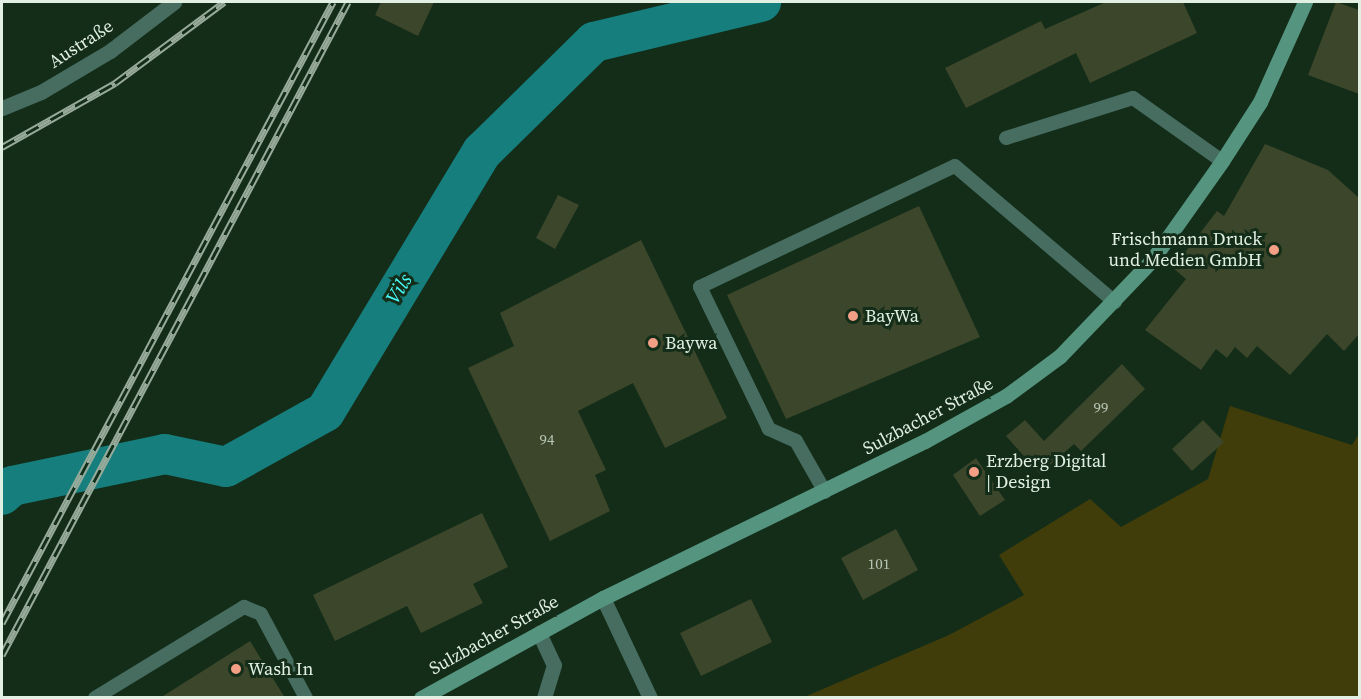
<!DOCTYPE html>
<html>
<head>
<meta charset="utf-8">
<style>
  body { margin:0 }
  #map { position:relative; width:1361px; height:699px; overflow:hidden; background:#142d19; font-family:"Source Serif 4",serif }
  div>[style] { position:absolute }
  .green>* { inset:0; background:#413d0a }
  .river>* { height:40px; margin:-20px; padding:0 20px; transform-origin:20px; border-radius:20px; background:#167e7d }
  .building>* { inset:0; background:#3b462a }
  .lane>* { height:14px; margin:-7px; padding:0 7px; transform-origin:7px; border-radius:7px; background:#466d60 }
  .street>* { height:15px; margin:-7.5px; padding:0 7.5px; transform-origin:7.5px; border-radius:7.5px; background:#466d60 }
  .secondary>* { height:15px; margin:-7.5px; padding:0 7.5px; transform-origin:7.5px; border-radius:7.5px; background:#559580 }
  .rail>* { height:7px; margin-top:-3.5px; transform-origin:0; background:repeating-linear-gradient(90deg,#142d19 0 14px,#98ab9b 0 28px); box-sizing:border-box; border-block:2px solid #98ab9b }
  .dots>* { width:16px; height:16px; translate:-50% -50%; box-sizing:border-box; border:3px solid #142d19; border-radius:50% }
  span { translate:-50% -50%; white-space:nowrap; text-align:center; line-height:1.15; -webkit-text-stroke:6px #142d19; paint-order:stroke }
  .number-label { font-size:15px; color:#b8c6b5 }
  .number-label span { -webkit-text-stroke-width:0 }
  .street-label { font-size:18px; color:#e1f0e3 }
  .poi-label { font-size:18px; color:#e1f0e3 }
  .right { translate:-100% -50%; text-align:right }
  .left { translate:0 -50%; text-align:left }
  .water-label { font-size:20px; color:#49fbf8; font-style:italic }
  .frame { position:absolute; inset:0; border:3px solid #e1f0e3; pointer-events:none }
</style>
</head>
<body>
<div id="map">
  <div class="green">
    <i style="clip-path:polygon(1230px 406px,1352px 445px,1359px 434px,1359px 697px,802px 698px,949px 635px,1024px 595px,999px 555px,1090px 499px,1121px 527px,1208px 479px)"></i>
  </div>
  <div class="river">
    <i style="left:2px;top:495px;width:13px;rotate:-42deg"></i>
    <i style="left:12px;top:486px;width:156px;rotate:-11.8deg"></i>
    <i style="left:165px;top:454px;width:62px;rotate:12deg"></i>
    <i style="left:226px;top:467px;width:113px;rotate:-29.1deg"></i>
    <i style="left:325px;top:412px;width:304px;rotate:-58.9deg"></i>
    <i style="left:482px;top:152px;width:157px;rotate:-44.5deg"></i>
    <i style="left:594px;top:42px;width:172px;rotate:-13.5deg"></i>
  </div>
  <div class="building">
    <i style="clip-path:polygon(381px 2px,434px 2px,418px 36px,375px 15px)"></i>
    <i style="clip-path:polygon(1106px 2px,1183px 2px,1197px 33px,1090px 83px,1076px 53px,966px 108px,945px 68px,1041px 21px,1045px 29px)"></i>
    <i style="clip-path:polygon(1336px 2px,1359px 10px,1359px 94px,1308px 75px)"></i>
    <i style="clip-path:polygon(1265px 144px,1328px 170px,1359px 198px,1359px 334px,1344px 351px,1327px 334px,1290px 375px,1257px 346px,1247px 358px,1235px 347px,1227px 358px,1216px 349px,1201px 370px,1145px 330px,1186px 279px,1173px 268px,1217px 211px,1224px 216px)"></i>
    <i style="clip-path:polygon(558px 195px,579px 205px,555px 249px,536px 238px)"></i>
    <i style="clip-path:polygon(919px 206px,980px 337px,786px 419px,727px 295px)"></i>
    <i style="clip-path:polygon(641px 240px,727px 418px,665px 448px,633px 383px,578px 411px,606px 470px,595px 475px,610px 511px,550px 541px,468px 368px,514px 346px,500px 313px)"></i>
    <i style="clip-path:polygon(1122px 364px,1145px 389px,1081px 451px,1074px 444px,1040px 474px,1006px 436px,1025px 420px,1044px 441px)"></i>
    <i style="clip-path:polygon(1203px 420px,1224px 442px,1192px 471px,1172px 449px)"></i>
    <i style="clip-path:polygon(976px 458px,1005px 500px,980px 516px,953px 475px)"></i>
    <i style="clip-path:polygon(482px 513px,508px 567px,473px 584px,483px 603px,421px 633px,407px 606px,335px 641px,313px 595px)"></i>
    <i style="clip-path:polygon(896px 529px,918px 570px,863px 600px,841px 558px)"></i>
    <i style="clip-path:polygon(751px 599px,772px 642px,701px 676px,680px 633px)"></i>
    <i style="clip-path:polygon(250px 641px,285px 698px,160px 698px)"></i>
  </div>
  <div class="lane">
    <i style="left:1006px;top:138px;width:133px;rotate:-17.5deg"></i>
    <i style="left:1133px;top:98px;width:109px;rotate:35.3deg"></i>
    <i style="left:825px;top:492px;width:59px;rotate:-119.6deg"></i>
    <i style="left:796px;top:441px;width:30px;rotate:-156deg"></i>
    <i style="left:769px;top:429px;width:158px;rotate:-115.9deg"></i>
    <i style="left:700px;top:287px;width:282px;rotate:-25.4deg"></i>
    <i style="left:955px;top:166px;width:210px;rotate:40.4deg"></i>
    <i style="left:95px;top:698px;width:175px;rotate:-31.4deg"></i>
    <i style="left:244px;top:607px;width:18px;rotate:22deg"></i>
    <i style="left:261px;top:614px;width:95px;rotate:61.8deg"></i>
  </div>
  <div class="street">
    <i style="left:2px;top:108px;width:42px;rotate:-22.3deg"></i>
    <i style="left:41px;top:92px;width:80px;rotate:-30.7deg"></i>
    <i style="left:110px;top:51px;width:81px;rotate:-37.4deg"></i>
    <i style="left:603px;top:598px;width:110px;rotate:64.8deg"></i>
    <i style="left:539px;top:633px;width:35px;rotate:65deg"></i>
    <i style="left:554px;top:665px;width:34px;rotate:107deg"></i>
  </div>
  <div class="secondary">
    <i style="left:421px;top:698px;width:208px;rotate:-28.8deg"></i>
    <i style="left:603px;top:598px;width:358px;rotate:-26deg"></i>
    <i style="left:925px;top:441px;width:93px;rotate:-29.1deg"></i>
    <i style="left:1006px;top:396px;width:67px;rotate:-36.5deg"></i>
    <i style="left:1060px;top:356px;width:133px;rotate:-46.2deg"></i>
    <i style="left:1152px;top:260px;width:121px;rotate:-54.7deg"></i>
    <i style="left:1222px;top:161px;width:70px;rotate:-57.2deg"></i>
    <i style="left:1260px;top:102px;width:110px;rotate:-65.8deg"></i>
  </div>
  <div class="rail">
    <i style="left:2px;top:147px;width:130px;rotate:-29.5deg"></i>
    <i style="left:115px;top:83px;width:136px;rotate:-36.6deg"></i>
    <i style="left:2px;top:623px;width:704px;rotate:-61.94deg"></i>
    <i style="left:2px;top:655px;width:739px;rotate:-62.08deg"></i>
  </div>
  <div class="dots">
    <i style="left:1274px;top:250px;background:#f39f85"></i>
    <i style="left:853px;top:316px;background:#f39f85"></i>
    <i style="left:653px;top:343px;background:#f39f85"></i>
    <i style="left:974px;top:472px;background:#f39f85"></i>
    <i style="left:236px;top:669px;background:#f39f85"></i>
  </div>
  <div class="number-label">
    <span style="left:1101px;top:408px">99</span>
    <span style="left:547px;top:440px">94</span>
    <span style="left:879px;top:564px">101</span>
  </div>
  <div class="street-label">
    <span style="left:81px;top:44px;rotate:-33deg">Austraße</span>
    <span style="left:928px;top:416px;rotate:-28deg">Sulzbacher Straße</span>
    <span style="left:494px;top:635px;rotate:-29deg">Sulzbacher Straße</span>
  </div>
  <div class="poi-label">
    <span class="right" style="left:1262px;top:250px">Frischmann Druck<br>und Medien GmbH</span>
    <span class="left" style="left:865px;top:316px">BayWa</span>
    <span class="left" style="left:665px;top:343px">Baywa</span>
    <span class="left" style="left:986px;top:472px">Erzberg Digital<br>| Design</span>
    <span class="left" style="left:248px;top:669px">Wash In</span>
  </div>
  <div class="water-label">
    <span style="left:399px;top:289px;rotate:-59deg">Vils</span>
  </div>
  <div class="frame"></div>
</div>
</body>
</html>
